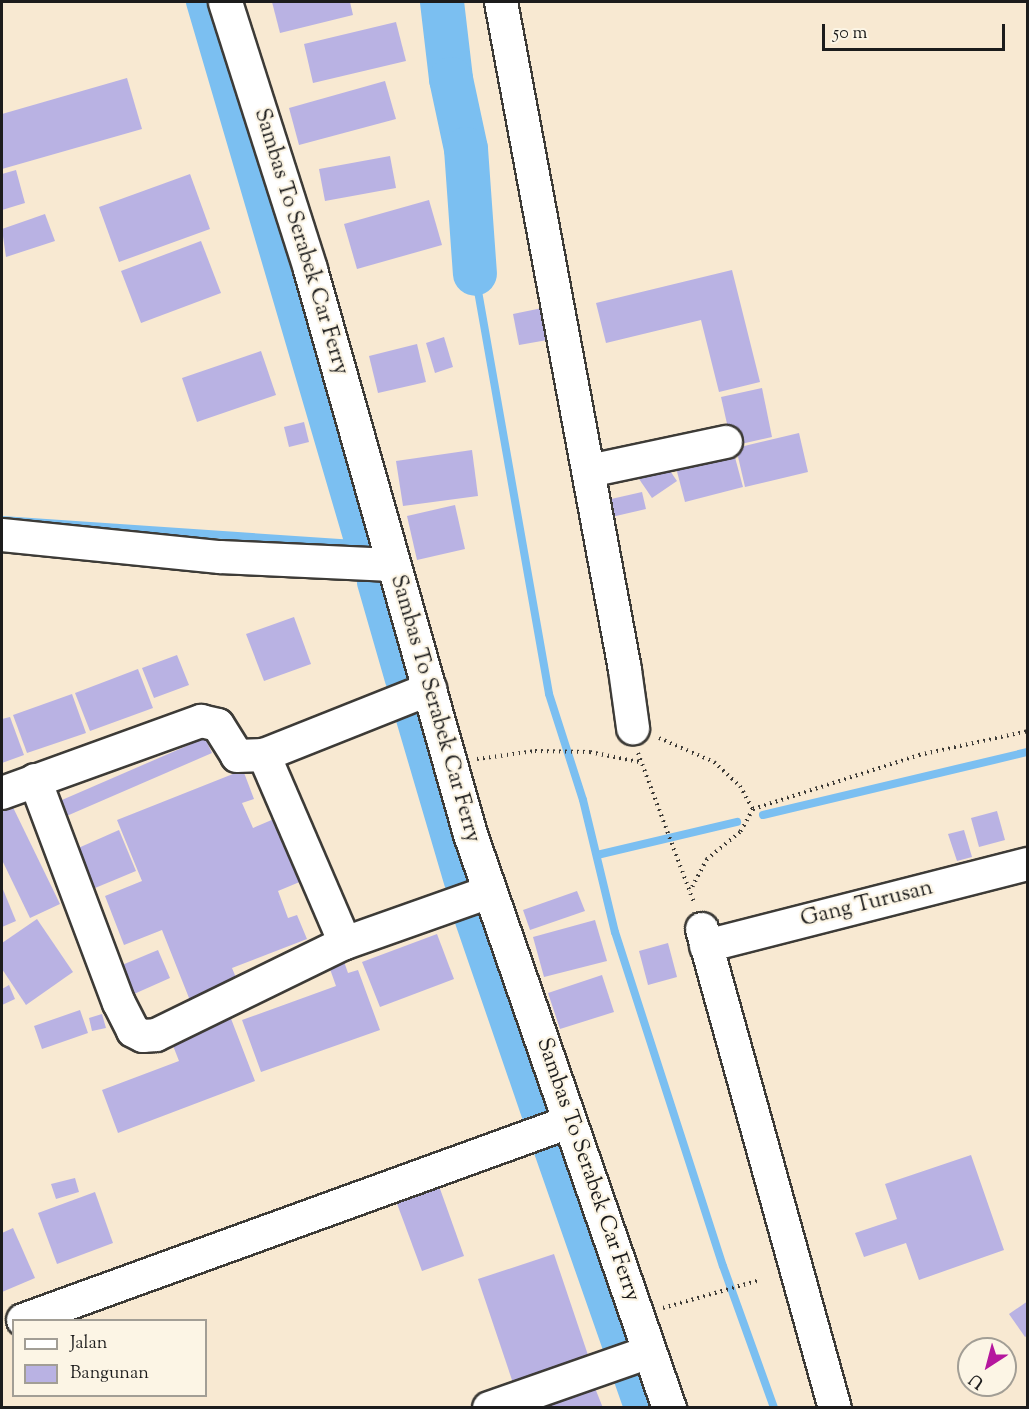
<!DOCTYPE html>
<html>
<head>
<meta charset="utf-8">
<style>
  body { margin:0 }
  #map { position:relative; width:1029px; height:1409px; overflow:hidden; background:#f8e9d2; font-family:"Sorts Mill Goudy",serif }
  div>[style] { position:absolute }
  .stream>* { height:8px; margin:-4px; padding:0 4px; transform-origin:4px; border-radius:4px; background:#7bbff1 }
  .canal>* { height:26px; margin:-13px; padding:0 13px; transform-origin:13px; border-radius:13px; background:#7bbff1 }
  .river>* { height:44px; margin:-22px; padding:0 22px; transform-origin:22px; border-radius:22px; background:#7bbff1 }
  .building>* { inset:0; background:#b9b2e3 }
  .path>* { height:4px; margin-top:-2px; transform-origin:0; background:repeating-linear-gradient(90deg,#3d3b37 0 1.5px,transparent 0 6px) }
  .roads { filter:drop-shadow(2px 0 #3d3b37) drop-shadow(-2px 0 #3d3b37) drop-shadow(0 2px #3d3b37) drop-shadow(0 -2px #3d3b37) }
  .minor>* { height:32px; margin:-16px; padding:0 16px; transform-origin:16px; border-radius:16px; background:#fff }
  .highway>* { height:33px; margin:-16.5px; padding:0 16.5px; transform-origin:16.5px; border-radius:16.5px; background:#fff }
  span { translate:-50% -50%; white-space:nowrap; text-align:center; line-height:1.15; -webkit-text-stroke:4.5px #fcf5e5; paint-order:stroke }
  .street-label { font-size:22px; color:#1c1c1c }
  .frame { position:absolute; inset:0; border:3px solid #1c1c1c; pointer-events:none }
  .legend { position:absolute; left:12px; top:1319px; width:195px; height:78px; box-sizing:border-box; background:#fcf5e5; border:2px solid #a29e95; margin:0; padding:8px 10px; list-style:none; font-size:18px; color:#1c1c1c }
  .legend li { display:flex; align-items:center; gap:12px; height:30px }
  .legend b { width:30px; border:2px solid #a29e95 }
  .north { position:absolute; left:957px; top:1337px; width:60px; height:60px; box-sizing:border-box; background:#fcf5e5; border:2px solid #a29e95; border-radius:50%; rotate:216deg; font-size:16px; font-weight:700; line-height:24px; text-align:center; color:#1c1c1c }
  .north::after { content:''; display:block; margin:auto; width:21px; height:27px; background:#b5179e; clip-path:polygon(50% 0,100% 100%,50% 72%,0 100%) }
  .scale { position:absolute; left:822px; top:24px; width:183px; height:27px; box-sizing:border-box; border:3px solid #1c1c1c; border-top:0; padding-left:8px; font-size:18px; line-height:21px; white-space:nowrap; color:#1c1c1c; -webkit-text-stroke:4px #fcf5e5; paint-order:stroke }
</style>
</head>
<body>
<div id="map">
  <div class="stream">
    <i style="left:475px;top:274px;width:426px;rotate:80deg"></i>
    <i style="left:549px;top:694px;width:111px;rotate:72.2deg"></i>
    <i style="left:583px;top:800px;width:136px;rotate:76.4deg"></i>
    <i style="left:615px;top:932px;width:351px;rotate:72.1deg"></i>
    <i style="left:723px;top:1266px;width:151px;rotate:70.2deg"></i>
    <i style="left:2px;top:520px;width:357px;rotate:3.9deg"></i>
    <i style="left:763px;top:815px;width:272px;rotate:-13.4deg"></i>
    <i style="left:597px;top:855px;width:144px;rotate:-13.3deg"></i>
  </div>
  <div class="canal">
    <i style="left:199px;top:2px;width:565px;rotate:73.65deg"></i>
    <i style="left:370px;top:583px;width:101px;rotate:73.9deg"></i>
    <i style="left:409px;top:719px;width:170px;rotate:73.6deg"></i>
    <i style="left:468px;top:921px;width:203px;rotate:71deg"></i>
    <i style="left:547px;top:1151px;width:272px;rotate:70.7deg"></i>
  </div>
  <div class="river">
    <i style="left:442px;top:2px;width:78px;rotate:83.3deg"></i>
    <i style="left:451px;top:79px;width:72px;rotate:77.9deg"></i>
    <i style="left:466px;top:149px;width:125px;rotate:85.9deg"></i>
  </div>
  <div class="building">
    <i style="clip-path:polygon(272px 2px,350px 2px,353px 15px,280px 33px)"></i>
    <i style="clip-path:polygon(396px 22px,406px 61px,313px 83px,304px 44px)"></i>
    <i style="clip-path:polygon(127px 78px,142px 129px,2px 169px,2px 114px)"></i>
    <i style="clip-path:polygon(385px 81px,396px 119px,299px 145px,289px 108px)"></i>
    <i style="clip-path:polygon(390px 156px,396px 188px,325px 201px,319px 169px)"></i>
    <i style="clip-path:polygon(16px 170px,25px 203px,2px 210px,2px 174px)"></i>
    <i style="clip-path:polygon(190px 174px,210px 229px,119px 262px,99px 207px)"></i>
    <i style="clip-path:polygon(429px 200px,442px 245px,357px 269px,344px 224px)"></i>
    <i style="clip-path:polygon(45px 214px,55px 241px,6px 257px,2px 229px)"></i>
    <i style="clip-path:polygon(201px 241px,221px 293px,141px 323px,121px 271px)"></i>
    <i style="clip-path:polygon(732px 270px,760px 382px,719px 392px,701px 320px,606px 343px,596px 303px)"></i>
    <i style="clip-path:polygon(547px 307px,553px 339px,519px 345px,513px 314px)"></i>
    <i style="clip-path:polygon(444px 337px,453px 367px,435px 373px,426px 343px)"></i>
    <i style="clip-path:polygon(417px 344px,426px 382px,378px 393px,369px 356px)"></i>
    <i style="clip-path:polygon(261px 351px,276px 395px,197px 422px,182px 378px)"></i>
    <i style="clip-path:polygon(762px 388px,772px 437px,732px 446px,721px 397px)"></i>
    <i style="clip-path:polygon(304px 422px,309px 442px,289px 447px,284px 427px)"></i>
    <i style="clip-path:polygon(799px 433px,808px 472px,745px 487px,736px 448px)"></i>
    <i style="clip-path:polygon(472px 450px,478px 496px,403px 506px,396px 461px)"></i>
    <i style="clip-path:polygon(733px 450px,743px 487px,685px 502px,675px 464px)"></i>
    <i style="clip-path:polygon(662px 459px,677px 481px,652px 498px,637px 476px)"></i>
    <i style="clip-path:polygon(642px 492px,646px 509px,603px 519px,598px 502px)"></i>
    <i style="clip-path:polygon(455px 505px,465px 549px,417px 560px,407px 516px)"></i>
    <i style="clip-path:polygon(294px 617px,311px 664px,264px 681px,246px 634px)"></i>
    <i style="clip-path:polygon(177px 655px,189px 685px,154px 698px,142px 668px)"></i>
    <i style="clip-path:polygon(138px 669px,153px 708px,90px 731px,75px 693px)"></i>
    <i style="clip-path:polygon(72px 694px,86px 733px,27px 753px,13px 715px)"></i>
    <i style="clip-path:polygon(10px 717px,24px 755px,2px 763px,2px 719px)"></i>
    <i style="clip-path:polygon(205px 738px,212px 753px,62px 818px,55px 803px)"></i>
    <i style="clip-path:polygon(243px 770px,254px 799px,242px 803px,253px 828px,288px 813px,314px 876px,278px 891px,288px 918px,297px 915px,307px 939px,232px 968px,239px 985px,191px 1003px,162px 930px,124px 945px,105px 896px,142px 881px,117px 820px)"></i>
    <i style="clip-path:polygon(7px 795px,60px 904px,30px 918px,2px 860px,2px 798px)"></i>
    <i style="clip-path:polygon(997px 811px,1005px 840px,979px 847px,971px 818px)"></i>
    <i style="clip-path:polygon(119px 830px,136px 871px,83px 893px,67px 853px)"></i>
    <i style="clip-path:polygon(964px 830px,972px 857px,957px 861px,948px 834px)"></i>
    <i style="clip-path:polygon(2px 887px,16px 921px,2px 927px)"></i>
    <i style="clip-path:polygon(577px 891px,585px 911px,530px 930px,523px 910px)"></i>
    <i style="clip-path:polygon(37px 919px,73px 972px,26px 1005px,2px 969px,2px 943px)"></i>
    <i style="clip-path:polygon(595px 920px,607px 961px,544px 977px,533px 937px)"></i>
    <i style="clip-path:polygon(437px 934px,454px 979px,380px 1007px,362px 962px)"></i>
    <i style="clip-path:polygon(668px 943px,677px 977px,648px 985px,639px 951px)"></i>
    <i style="clip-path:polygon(158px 950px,170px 978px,134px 994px,122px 965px)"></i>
    <i style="clip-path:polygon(340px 950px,348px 973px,358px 970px,380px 1030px,261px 1072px,242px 1020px,336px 986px,325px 955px)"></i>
    <i style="clip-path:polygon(602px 975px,614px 1012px,560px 1029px,548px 993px)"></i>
    <i style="clip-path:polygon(9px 985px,15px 999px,2px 1005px,2px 989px)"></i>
    <i style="clip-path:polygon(80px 1010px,88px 1033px,42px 1049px,34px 1026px)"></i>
    <i style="clip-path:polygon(102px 1014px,106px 1028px,92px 1031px,89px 1018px)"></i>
    <i style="clip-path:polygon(230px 1016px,255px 1081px,118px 1133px,102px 1090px,179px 1061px,170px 1038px)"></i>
    <i style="clip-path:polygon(971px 1155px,1004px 1250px,919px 1280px,906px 1243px,864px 1257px,855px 1233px,897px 1219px,885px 1184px)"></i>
    <i style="clip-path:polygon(75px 1178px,79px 1192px,56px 1199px,51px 1184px)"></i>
    <i style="clip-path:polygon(439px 1186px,464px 1256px,422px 1271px,396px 1201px)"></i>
    <i style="clip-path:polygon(95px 1192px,113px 1243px,57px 1264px,38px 1213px)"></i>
    <i style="clip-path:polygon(13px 1228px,35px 1278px,2px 1292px,2px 1233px)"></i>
    <i style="clip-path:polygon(554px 1254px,589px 1358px,513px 1383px,478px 1279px)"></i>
    <i style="clip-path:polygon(1028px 1301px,1028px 1335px,1025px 1337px,1009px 1314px)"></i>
    <i style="clip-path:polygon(591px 1378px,603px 1408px,509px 1408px)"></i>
  </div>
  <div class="path">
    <i style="left:659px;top:738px;width:60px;rotate:23.6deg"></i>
    <i style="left:714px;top:762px;width:35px;rotate:43deg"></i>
    <i style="left:740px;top:786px;width:26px;rotate:61deg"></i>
    <i style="left:753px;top:809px;width:26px;rotate:119deg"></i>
    <i style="left:740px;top:832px;width:43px;rotate:140.7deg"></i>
    <i style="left:707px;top:859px;width:36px;rotate:118deg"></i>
    <i style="left:638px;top:753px;width:160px;rotate:69.5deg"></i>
    <i style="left:477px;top:759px;width:59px;rotate:-7.9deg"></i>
    <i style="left:535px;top:751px;width:55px;rotate:1deg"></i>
    <i style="left:590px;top:752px;width:50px;rotate:11.5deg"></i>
    <i style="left:753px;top:809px;width:175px;rotate:-18deg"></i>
    <i style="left:919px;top:755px;width:112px;rotate:-12.4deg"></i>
    <i style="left:663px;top:1308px;width:101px;rotate:-16.1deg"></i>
  </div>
  <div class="roads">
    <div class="minor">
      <i style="left:501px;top:2px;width:679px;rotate:79.48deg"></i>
      <i style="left:625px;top:670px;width:59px;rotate:82.1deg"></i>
      <i style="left:589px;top:471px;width:140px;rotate:-12deg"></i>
      <i style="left:2px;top:535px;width:219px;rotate:5.8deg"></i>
      <i style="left:220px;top:557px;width:172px;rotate:2.7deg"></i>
      <i style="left:35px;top:780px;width:238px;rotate:69.4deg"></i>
      <i style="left:119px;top:1003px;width:31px;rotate:63deg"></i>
      <i style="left:133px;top:1031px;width:11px;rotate:27deg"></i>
      <i style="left:143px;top:1036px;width:13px;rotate:-4deg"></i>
      <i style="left:156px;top:1035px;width:210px;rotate:-26deg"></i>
      <i style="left:345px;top:943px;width:153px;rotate:-19.5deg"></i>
      <i style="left:2px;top:793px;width:212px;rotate:-19.9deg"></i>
      <i style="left:201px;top:721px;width:17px;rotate:13deg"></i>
      <i style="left:218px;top:725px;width:36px;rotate:58deg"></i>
      <i style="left:237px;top:756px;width:27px;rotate:-2deg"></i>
      <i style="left:702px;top:929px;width:497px;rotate:74.5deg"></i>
      <i style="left:345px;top:943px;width:205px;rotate:-113.3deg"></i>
      <i style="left:264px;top:755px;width:179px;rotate:-21.7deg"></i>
      <i style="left:706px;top:946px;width:332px;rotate:-14.3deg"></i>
      <i style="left:23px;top:1320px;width:581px;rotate:-19.93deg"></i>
      <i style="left:489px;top:1408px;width:170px;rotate:-19.3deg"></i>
    </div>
    <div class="highway">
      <i style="left:225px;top:2px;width:280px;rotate:72.3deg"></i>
      <i style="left:310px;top:269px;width:587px;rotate:74.19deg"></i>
      <i style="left:470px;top:834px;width:608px;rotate:70.88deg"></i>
    </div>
  </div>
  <div class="street-label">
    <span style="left:300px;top:242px;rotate:73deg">Sambas To Serabek Car Ferry</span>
    <span style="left:434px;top:709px;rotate:74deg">Sambas To Serabek Car Ferry</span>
    <span style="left:867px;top:905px;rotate:-14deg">Gang Turusan</span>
    <span style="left:587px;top:1170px;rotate:71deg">Sambas To Serabek Car Ferry</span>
  </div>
  <div class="frame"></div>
  <ul class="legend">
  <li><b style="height:8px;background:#fff"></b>Jalan</li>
  <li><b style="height:16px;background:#b9b2e3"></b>Bangunan</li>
  </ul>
  <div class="north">U</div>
  <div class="scale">50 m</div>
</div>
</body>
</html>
